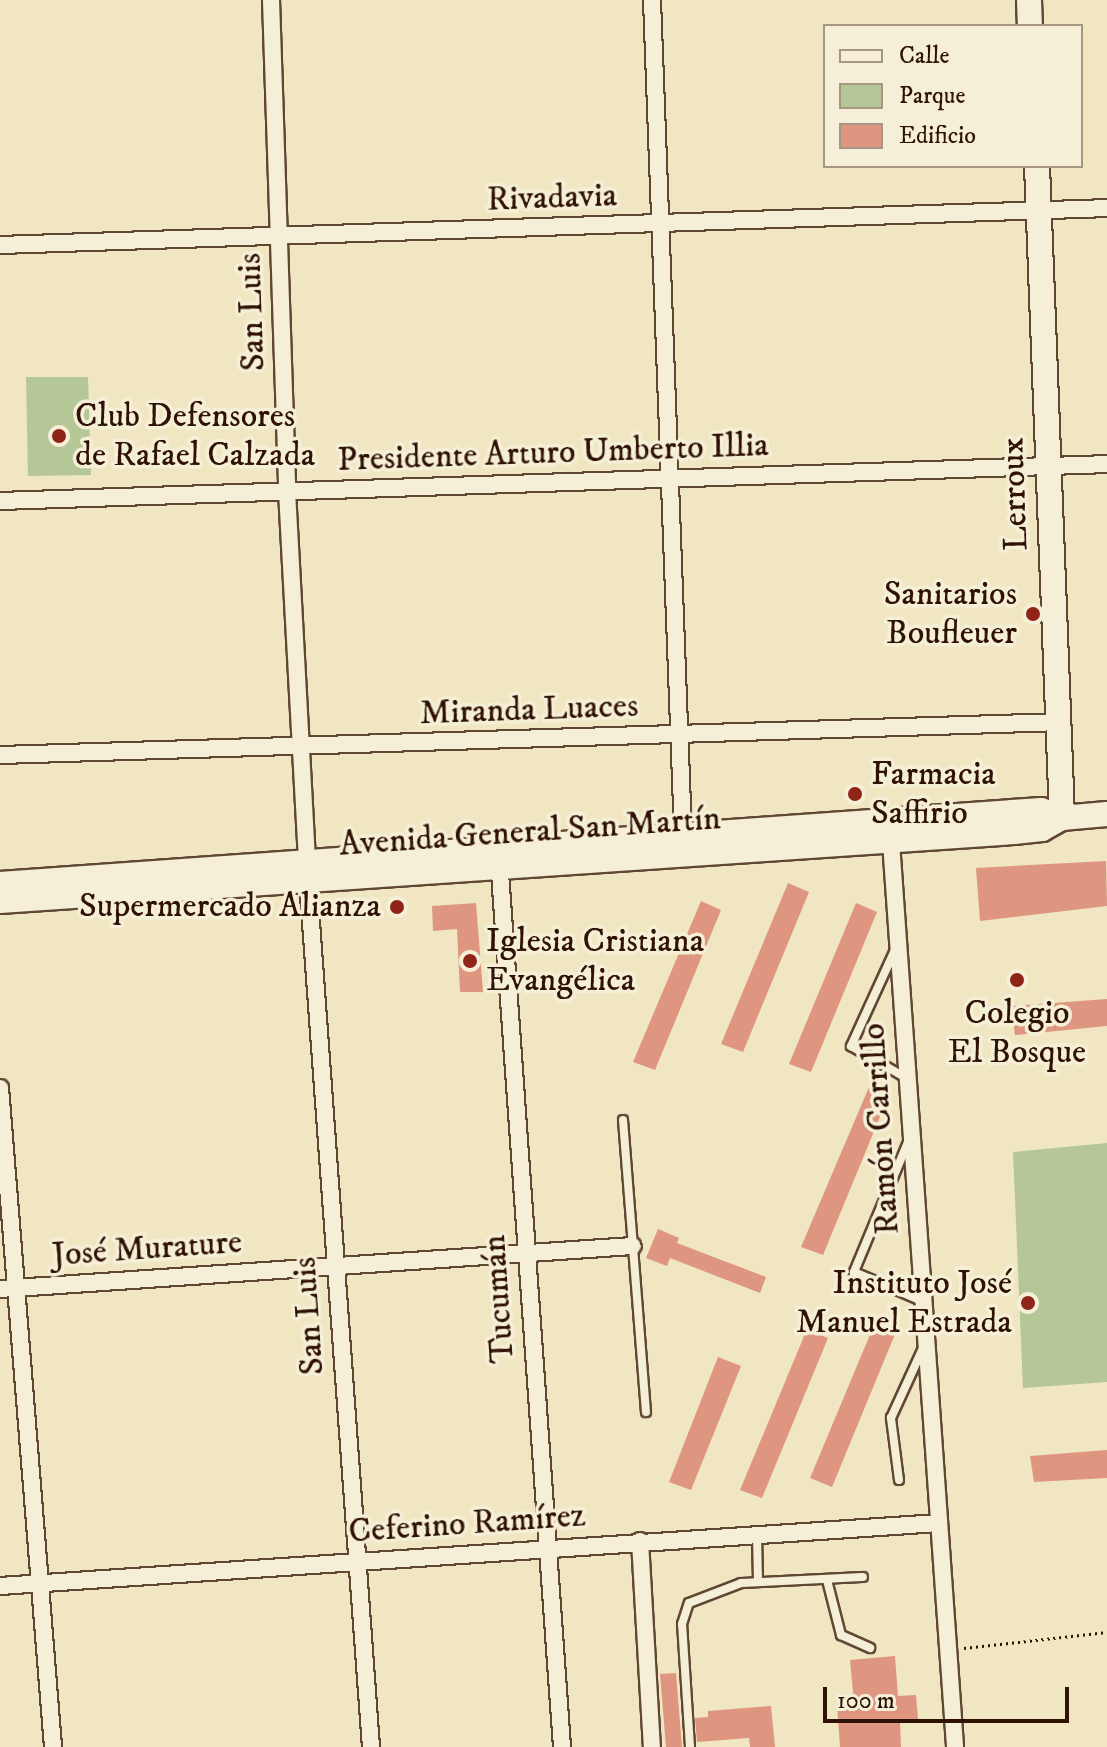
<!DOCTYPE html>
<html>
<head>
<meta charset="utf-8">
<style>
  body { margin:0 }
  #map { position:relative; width:1107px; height:1747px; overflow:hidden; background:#f0e6c1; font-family:"IM FELL DW Pica",serif }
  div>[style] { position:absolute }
  .green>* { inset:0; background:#b5c697 }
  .building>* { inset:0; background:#de9680 }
  .path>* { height:3px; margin-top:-1.5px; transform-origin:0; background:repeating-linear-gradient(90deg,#301205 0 2px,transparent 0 6px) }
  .roads { filter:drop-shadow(2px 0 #604734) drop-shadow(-2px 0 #604734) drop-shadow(0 2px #604734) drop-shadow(0 -2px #604734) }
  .lane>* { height:8px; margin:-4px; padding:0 4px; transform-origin:4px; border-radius:4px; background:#f5efd7 }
  .street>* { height:16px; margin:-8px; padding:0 8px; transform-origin:8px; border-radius:8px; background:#f5efd7 }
  .secondary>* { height:24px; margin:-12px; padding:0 12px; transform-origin:12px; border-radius:12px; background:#f5efd7 }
  .dots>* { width:22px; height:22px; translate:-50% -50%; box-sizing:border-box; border:4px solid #f5efd7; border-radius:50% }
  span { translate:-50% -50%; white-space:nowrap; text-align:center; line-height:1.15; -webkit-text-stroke:7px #f5efd7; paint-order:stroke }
  .street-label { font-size:34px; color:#301205 }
  .poi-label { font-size:34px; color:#301205 }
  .left { translate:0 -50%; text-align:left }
  .right { translate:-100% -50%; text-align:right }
  .legend { position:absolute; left:823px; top:24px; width:260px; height:144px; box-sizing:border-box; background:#f5efd7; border:2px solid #a69783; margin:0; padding:10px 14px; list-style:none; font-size:24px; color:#301205 }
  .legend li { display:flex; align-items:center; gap:16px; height:40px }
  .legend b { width:40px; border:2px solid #a69783 }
  .scale { position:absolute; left:823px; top:1687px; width:246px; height:36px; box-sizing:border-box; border:4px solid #301205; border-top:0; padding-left:10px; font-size:24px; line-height:28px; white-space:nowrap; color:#301205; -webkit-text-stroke:6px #f5efd7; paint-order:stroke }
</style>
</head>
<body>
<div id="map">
  <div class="green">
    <i style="clip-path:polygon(26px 377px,88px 377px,91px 475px,28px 476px)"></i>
    <i style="clip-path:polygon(1107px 1143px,1107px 1382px,1023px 1388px,1013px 1152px)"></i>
  </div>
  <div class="building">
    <i style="clip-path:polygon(1106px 861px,1107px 906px,980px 921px,976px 868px)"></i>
    <i style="clip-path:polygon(788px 883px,809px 892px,743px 1052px,721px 1044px)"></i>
    <i style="clip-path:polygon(701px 901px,721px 910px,655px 1070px,633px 1062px)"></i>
    <i style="clip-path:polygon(476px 903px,483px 992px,460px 992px,457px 929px,433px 931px,432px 906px)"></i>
    <i style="clip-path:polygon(856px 903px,877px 912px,811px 1072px,789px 1064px)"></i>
    <i style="clip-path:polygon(1107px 999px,1107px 1026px,1015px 1035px,1011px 1006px)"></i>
    <i style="clip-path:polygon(869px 1087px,889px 1095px,823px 1255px,801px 1247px)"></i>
    <i style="clip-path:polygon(658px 1229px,679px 1238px,677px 1243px,766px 1277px,760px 1293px,670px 1258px,667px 1266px,646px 1258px)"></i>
    <i style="clip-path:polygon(877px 1318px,898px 1327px,832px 1487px,810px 1478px)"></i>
    <i style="clip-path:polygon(807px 1329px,828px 1338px,762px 1498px,740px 1490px)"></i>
    <i style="clip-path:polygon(718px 1357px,741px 1366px,691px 1490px,669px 1482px)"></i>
    <i style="clip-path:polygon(1107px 1450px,1107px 1478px,1034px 1482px,1030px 1456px)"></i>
    <i style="clip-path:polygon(895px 1656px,898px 1696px,916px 1695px,918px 1719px,900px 1721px,901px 1747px,840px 1747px,837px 1705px,854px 1703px,850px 1660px)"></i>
    <i style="clip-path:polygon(676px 1673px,682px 1747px,666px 1747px,660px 1674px)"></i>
    <i style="clip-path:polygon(771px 1706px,775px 1747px,750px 1747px,749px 1738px,697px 1742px,695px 1718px,708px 1717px,708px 1711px)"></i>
  </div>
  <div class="path">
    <i style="left:964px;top:1648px;width:144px;rotate:-6.4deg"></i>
  </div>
  <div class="roads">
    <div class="lane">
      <i style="left:895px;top:950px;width:106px;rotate:114.6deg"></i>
      <i style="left:851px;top:1046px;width:66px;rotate:30.1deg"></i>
      <i style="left:623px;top:1120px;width:293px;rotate:85.5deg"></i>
      <i style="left:908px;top:1142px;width:141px;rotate:112.6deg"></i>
      <i style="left:854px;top:1272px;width:74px;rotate:23.1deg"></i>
      <i style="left:899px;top:1480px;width:63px;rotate:-97.4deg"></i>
      <i style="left:891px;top:1418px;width:77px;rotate:-65.4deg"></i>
      <i style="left:757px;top:1534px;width:47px;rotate:88.8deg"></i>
      <i style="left:827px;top:1580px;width:57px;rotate:75.7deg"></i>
      <i style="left:841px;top:1635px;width:32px;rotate:24deg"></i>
      <i style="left:690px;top:1747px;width:123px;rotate:-93.7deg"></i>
      <i style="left:682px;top:1624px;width:22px;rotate:-72deg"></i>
      <i style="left:689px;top:1603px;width:56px;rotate:-21deg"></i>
      <i style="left:741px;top:1583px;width:122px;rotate:-2.8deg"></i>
    </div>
    <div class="street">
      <i style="left:271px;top:0;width:491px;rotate:88.1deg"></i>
      <i style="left:287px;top:491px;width:372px;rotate:86.9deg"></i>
      <i style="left:652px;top:0;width:836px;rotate:87.87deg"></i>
      <i style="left:0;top:245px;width:1108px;rotate:-1.91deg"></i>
      <i style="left:0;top:501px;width:1108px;rotate:-1.91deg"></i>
      <i style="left:0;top:755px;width:1060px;rotate:-1.78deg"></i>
      <i style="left:891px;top:842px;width:907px;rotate:85.95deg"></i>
      <i style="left:499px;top:859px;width:890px;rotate:85.94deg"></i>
      <i style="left:308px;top:881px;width:868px;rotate:85.84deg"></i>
      <i style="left:0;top:1088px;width:661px;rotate:85.4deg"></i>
      <i style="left:0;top:1289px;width:634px;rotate:-3.89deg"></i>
      <i style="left:640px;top:1541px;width:206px;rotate:86.7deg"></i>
      <i style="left:0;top:1586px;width:941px;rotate:-3.84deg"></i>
    </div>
    <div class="secondary">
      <i style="left:1029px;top:0;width:26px;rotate:88deg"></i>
      <i style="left:1037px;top:166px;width:652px;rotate:87.8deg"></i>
      <i style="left:0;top:884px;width:1044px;rotate:-4.07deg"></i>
      <i style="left:1041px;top:810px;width:22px;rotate:21deg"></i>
      <i style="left:0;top:901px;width:1016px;rotate:-3.89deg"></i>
      <i style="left:1014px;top:832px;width:28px;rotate:-6deg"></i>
      <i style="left:1042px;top:829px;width:23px;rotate:-29deg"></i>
      <i style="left:1062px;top:818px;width:45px;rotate:-5.1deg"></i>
    </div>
  </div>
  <div class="dots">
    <i style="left:59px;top:436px;background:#8f2418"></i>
    <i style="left:1033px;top:614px;background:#8f2418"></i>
    <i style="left:855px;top:794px;background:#8f2418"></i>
    <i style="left:397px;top:907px;background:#8f2418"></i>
    <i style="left:470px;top:961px;background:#8f2418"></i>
    <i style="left:1017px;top:980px;background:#8f2418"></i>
    <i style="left:1028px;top:1303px;background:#8f2418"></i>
  </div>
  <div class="street-label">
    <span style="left:552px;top:198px;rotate:-2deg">Rivadavia</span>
    <span style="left:252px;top:312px;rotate:-92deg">San Luis</span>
    <span style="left:553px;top:453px;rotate:-2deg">Presidente Arturo Umberto Illia</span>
    <span style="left:1015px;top:494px;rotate:-92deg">Lerroux</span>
    <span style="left:529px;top:710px;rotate:-2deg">Miranda Luaces</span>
    <span style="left:530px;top:832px;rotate:-4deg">Avenida General San Martín</span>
    <span style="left:881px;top:1129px;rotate:-94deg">Ramón Carrillo</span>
    <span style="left:147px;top:1249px;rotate:-4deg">José Murature</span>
    <span style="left:499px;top:1299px;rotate:-94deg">Tucumán</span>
    <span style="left:309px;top:1316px;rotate:-94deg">San Luis</span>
    <span style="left:467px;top:1524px;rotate:-4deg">Ceferino Ramírez</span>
  </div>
  <div class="poi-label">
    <span class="left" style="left:75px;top:436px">Club Defensores<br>de Rafael Calzada</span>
    <span class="right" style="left:1017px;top:614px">Sanitarios<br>Boufleuer</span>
    <span class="left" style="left:871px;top:794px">Farmacia<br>Saffirio</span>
    <span class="right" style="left:381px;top:907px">Supermercado Alianza</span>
    <span class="left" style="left:486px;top:961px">Iglesia Cristiana<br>Evangélica</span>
    <span style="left:1017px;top:1033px">Colegio<br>El Bosque</span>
    <span class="right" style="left:1012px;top:1303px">Instituto José<br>Manuel Estrada</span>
  </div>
  <ul class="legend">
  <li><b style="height:10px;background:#f5efd7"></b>Calle</li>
  <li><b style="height:22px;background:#b5c697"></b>Parque</li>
  <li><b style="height:22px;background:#de9680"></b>Edificio</li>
  </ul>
  <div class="scale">100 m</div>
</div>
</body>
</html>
